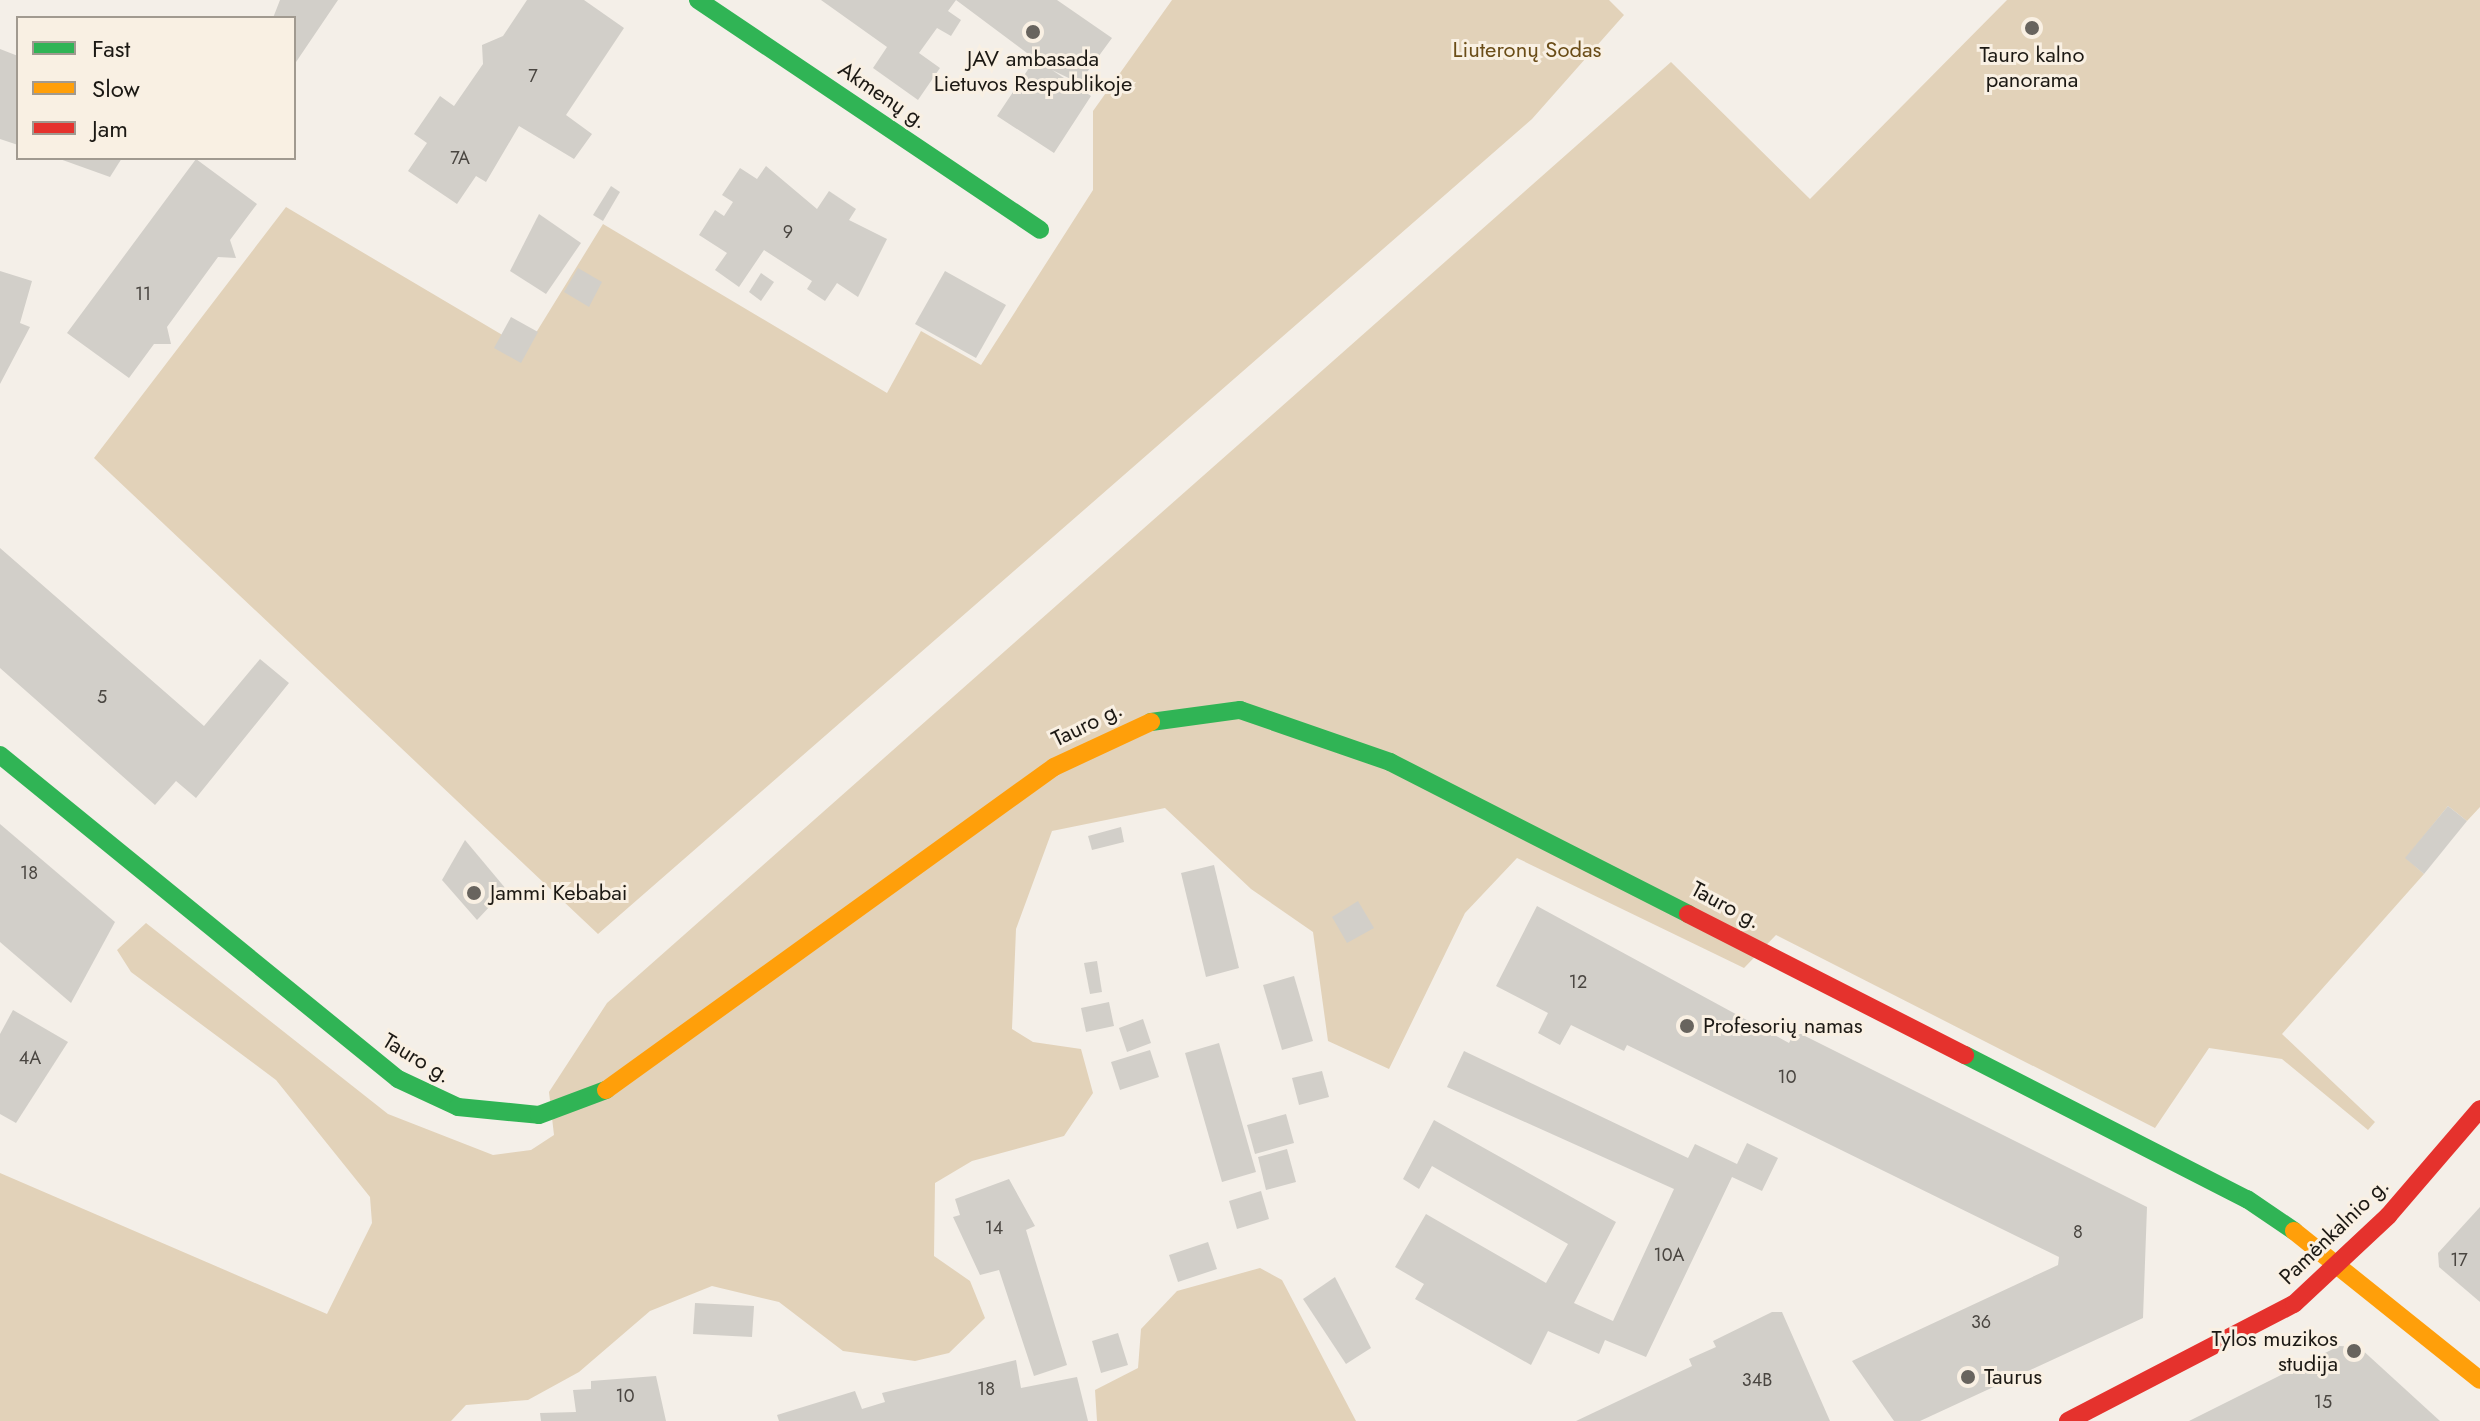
<!DOCTYPE html>
<html>
<head>
<meta charset="utf-8">
<style>
  body { margin:0 }
  #map { position:relative; width:2480px; height:1421px; overflow:hidden; background:#f4efe8; font-family:Jost,sans-serif }
  div>[style] { position:absolute }
  .green>* { inset:0; background:#e2d2b9 }
  .building>* { inset:0; background:#d2cfc9 }
  .fast>* { height:18px; margin:-9px; padding:0 9px; transform-origin:9px; border-radius:9px; background:#30b455 }
  .slow>* { height:18px; margin:-9px; padding:0 9px; transform-origin:9px; border-radius:9px; background:#ff9f0a }
  .jam>* { height:18px; margin:-9px; padding:0 9px; transform-origin:9px; border-radius:9px; background:#e5322d }
  .dots>* { width:22px; height:22px; translate:-50% -50%; box-sizing:border-box; border:4px solid #f9f0e3; border-radius:50% }
  span { translate:-50% -50%; white-space:nowrap; text-align:center; line-height:1.15; -webkit-text-stroke:6px #f9f0e3; paint-order:stroke }
  .number-label { font-size:18px; color:#4a4641 }
  .number-label span { -webkit-text-stroke-width:0 }
  .park-label { font-size:22px; color:#6b4d18 }
  .poi-label { font-size:22px; color:#1c1914 }
  .left { translate:0 -50%; text-align:left }
  .right { translate:-100% -50%; text-align:right }
  .street-label { font-size:22px; color:#1c1914 }
  .legend { position:absolute; left:16px; top:16px; width:280px; height:144px; box-sizing:border-box; background:#f9f0e3; border:2px solid #a19a90; margin:0; padding:10px 14px; list-style:none; font-size:24px; color:#1c1914 }
  .legend li { display:flex; align-items:center; gap:16px; height:40px }
  .legend b { width:40px; border:2px solid #a19a90 }
</style>
</head>
<body>
<div id="map">
  <div class="green">
    <i style="clip-path:polygon(1172px 0,1609px 0,1624px 15px,1532px 119px,598px 934px,94px 458px,286px 207px,526px 349px,603px 224px,887px 393px,921px 331px,981px 365px,1093px 190px,1093px 111px)"></i>
    <i style="clip-path:polygon(2007px 0,2480px 0,2480px 807px,2467px 821px,2448px 806px,2406px 858px,2424px 874px,2282px 1034px,2375px 1122px,2368px 1130px,2282px 1059px,2209px 1048px,2155px 1128px,1776px 935px,1744px 968px,1517px 858px,1465px 913px,1389px 1069px,1328px 1041px,1313px 932px,1251px 889px,1165px 808px,1052px 831px,1016px 929px,1012px 1029px,1033px 1042px,1081px 1049px,1093px 1093px,1064px 1136px,972px 1161px,935px 1183px,934px 1256px,970px 1281px,985px 1318px,949px 1353px,915px 1361px,843px 1351px,779px 1302px,712px 1286px,650px 1311px,579px 1372px,528px 1400px,466px 1405px,451px 1421px,0 1421px,0 1173px,327px 1314px,372px 1223px,370px 1197px,276px 1080px,131px 972px,117px 950px,146px 923px,388px 1114px,493px 1155px,531px 1150px,554px 1135px,549px 1092px,607px 1003px,1671px 62px,1810px 199px)"></i>
    <i style="clip-path:polygon(1260px 1268px,1282px 1280px,1356px 1421px,1097px 1421px,1095px 1390px,1138px 1368px,1141px 1329px,1177px 1291px)"></i>
  </div>
  <div class="building">
    <i style="clip-path:polygon(280px 0,338px 0,294px 65px,294px 18px,273px 18px)"></i>
    <i style="clip-path:polygon(527px 0,584px 0,624px 28px,566px 115px,592px 134px,574px 159px,519px 126px,486px 182px,476px 176px,457px 204px,408px 171px,427px 143px,414px 134px,440px 96px,454px 106px,483px 64px,482px 45px,503px 36px)"></i>
    <i style="clip-path:polygon(821px 0,1057px 0,1112px 38px,1079px 83px,1052px 70px,1091px 96px,1054px 153px,997px 116px,1035px 59px,956px 0,948px 11px,961px 20px,951px 36px,937px 28px,919px 53px,940px 68px,918px 100px,873px 68px,887px 47px)"></i>
    <i style="clip-path:polygon(0 49px,18px 56px,18px 145px,0 139px)"></i>
    <i style="clip-path:polygon(57px 158px,122px 158px,110px 177px)"></i>
    <i style="clip-path:polygon(196px 159px,257px 204px,230px 240px,236px 258px,218px 257px,167px 327px,171px 344px,154px 344px,129px 378px,67px 333px)"></i>
    <i style="clip-path:polygon(766px 166px,817px 209px,829px 191px,856px 209px,849px 220px,887px 239px,858px 297px,837px 283px,825px 301px,807px 289px,812px 281px,764px 250px,739px 287px,715px 270px,727px 253px,699px 235px,715px 210px,724px 216px,733px 202px,722px 195px,740px 168px,757px 179px)"></i>
    <i style="clip-path:polygon(611px 186px,620px 192px,603px 221px,593px 215px)"></i>
    <i style="clip-path:polygon(539px 214px,581px 243px,546px 294px,510px 271px)"></i>
    <i style="clip-path:polygon(578px 268px,602px 282px,589px 307px,564px 292px)"></i>
    <i style="clip-path:polygon(0 271px,32px 281px,20px 323px,30px 327px,0 384px)"></i>
    <i style="clip-path:polygon(945px 271px,1006px 305px,976px 358px,915px 324px)"></i>
    <i style="clip-path:polygon(761px 273px,774px 282px,761px 301px,749px 292px)"></i>
    <i style="clip-path:polygon(511px 317px,538px 332px,521px 363px,494px 348px)"></i>
    <i style="clip-path:polygon(0 548px,204px 726px,260px 659px,289px 683px,196px 798px,176px 781px,155px 805px,0 668px)"></i>
    <i style="clip-path:polygon(2448px 806px,2467px 821px,2424px 874px,2405px 858px)"></i>
    <i style="clip-path:polygon(0 824px,115px 922px,71px 1003px,0 942px)"></i>
    <i style="clip-path:polygon(1121px 827px,1124px 842px,1092px 850px,1088px 836px)"></i>
    <i style="clip-path:polygon(465px 840px,506px 889px,477px 920px,442px 880px)"></i>
    <i style="clip-path:polygon(1214px 865px,1239px 968px,1206px 977px,1181px 873px)"></i>
    <i style="clip-path:polygon(1358px 901px,1374px 928px,1347px 943px,1332px 917px)"></i>
    <i style="clip-path:polygon(1537px 906px,1789px 1043px,1795px 1031px,2147px 1207px,2143px 1318px,1920px 1421px,1894px 1421px,1852px 1361px,2058px 1265px,2059px 1257px,1627px 1045px,1624px 1051px,1571px 1025px,1560px 1045px,1538px 1033px,1548px 1013px,1496px 986px)"></i>
    <i style="clip-path:polygon(1097px 961px,1102px 992px,1090px 994px,1084px 963px)"></i>
    <i style="clip-path:polygon(1294px 976px,1313px 1041px,1282px 1050px,1263px 985px)"></i>
    <i style="clip-path:polygon(1109px 1002px,1114px 1026px,1086px 1032px,1081px 1008px)"></i>
    <i style="clip-path:polygon(13px 1010px,68px 1042px,16px 1123px,0 1114px,0 1034px)"></i>
    <i style="clip-path:polygon(1143px 1019px,1151px 1043px,1127px 1052px,1119px 1028px)"></i>
    <i style="clip-path:polygon(1219px 1043px,1256px 1172px,1222px 1182px,1185px 1053px)"></i>
    <i style="clip-path:polygon(1150px 1050px,1159px 1077px,1120px 1090px,1111px 1062px)"></i>
    <i style="clip-path:polygon(1464px 1051px,1688px 1158px,1695px 1144px,1737px 1164px,1747px 1143px,1778px 1158px,1762px 1191px,1732px 1177px,1646px 1357px,1605px 1340px,1599px 1354px,1548px 1331px,1531px 1365px,1415px 1299px,1424px 1284px,1395px 1267px,1426px 1214px,1546px 1283px,1568px 1244px,1432px 1166px,1419px 1189px,1403px 1179px,1434px 1120px,1616px 1222px,1574px 1303px,1613px 1321px,1674px 1189px,1447px 1087px)"></i>
    <i style="clip-path:polygon(1322px 1071px,1329px 1097px,1299px 1105px,1292px 1078px)"></i>
    <i style="clip-path:polygon(1286px 1114px,1294px 1143px,1255px 1154px,1247px 1125px)"></i>
    <i style="clip-path:polygon(1287px 1149px,1296px 1182px,1266px 1190px,1258px 1157px)"></i>
    <i style="clip-path:polygon(1009px 1179px,1035px 1226px,1026px 1230px,1067px 1365px,1034px 1376px,999px 1270px,980px 1275px,953px 1217px,960px 1215px,955px 1199px)"></i>
    <i style="clip-path:polygon(1261px 1191px,1269px 1219px,1237px 1229px,1229px 1201px)"></i>
    <i style="clip-path:polygon(2480px 1207px,2480px 1302px,2439px 1267px,2438px 1253px)"></i>
    <i style="clip-path:polygon(1208px 1242px,1217px 1269px,1178px 1282px,1169px 1255px)"></i>
    <i style="clip-path:polygon(1335px 1277px,1371px 1348px,1346px 1364px,1303px 1299px)"></i>
    <i style="clip-path:polygon(695px 1303px,754px 1306px,752px 1337px,693px 1334px)"></i>
    <i style="clip-path:polygon(1772px 1312px,1782px 1312px,1830px 1421px,1576px 1421px,1692px 1366px,1689px 1359px,1716px 1347px,1713px 1341px)"></i>
    <i style="clip-path:polygon(1118px 1333px,1128px 1365px,1101px 1373px,1092px 1341px)"></i>
    <i style="clip-path:polygon(2339px 1346px,2359px 1347px,2440px 1421px,2189px 1421px)"></i>
    <i style="clip-path:polygon(1016px 1360px,1021px 1388px,1077px 1377px,1088px 1421px,779px 1421px,777px 1415px,855px 1391px,862px 1409px,885px 1402px,882px 1393px)"></i>
    <i style="clip-path:polygon(656px 1376px,666px 1421px,541px 1421px,540px 1413px,576px 1412px,573px 1390px,591px 1389px,591px 1381px)"></i>
  </div>
  <div class="fast">
    <i style="left:698px;top:0;width:412px;rotate:33.9deg"></i>
    <i style="left:1151px;top:722px;width:90px;rotate:-7.7deg"></i>
    <i style="left:1240px;top:710px;width:159px;rotate:19.1deg"></i>
    <i style="left:1390px;top:762px;width:335px;rotate:27deg"></i>
    <i style="left:0;top:755px;width:513px;rotate:39.15deg"></i>
    <i style="left:398px;top:1079px;width:66px;rotate:25deg"></i>
    <i style="left:458px;top:1107px;width:81px;rotate:5.6deg"></i>
    <i style="left:539px;top:1115px;width:72px;rotate:-20.5deg"></i>
    <i style="left:1965px;top:1055px;width:317px;rotate:27.1deg"></i>
    <i style="left:2247px;top:1199px;width:57px;rotate:34.2deg"></i>
  </div>
  <div class="slow">
    <i style="left:606px;top:1090px;width:552px;rotate:-35.79deg"></i>
    <i style="left:1054px;top:767px;width:107px;rotate:-24.9deg"></i>
    <i style="left:2294px;top:1231px;width:238px;rotate:38.7deg"></i>
  </div>
  <div class="jam">
    <i style="left:1688px;top:914px;width:311px;rotate:27deg"></i>
    <i style="left:2068px;top:1421px;width:254px;rotate:-27.4deg"></i>
    <i style="left:2294px;top:1304px;width:129px;rotate:-43.1deg"></i>
    <i style="left:2388px;top:1216px;width:141px;rotate:-49.3deg"></i>
  </div>
  <div class="dots">
    <i style="left:2032px;top:28px;background:#68645e"></i>
    <i style="left:1033px;top:32px;background:#68645e"></i>
    <i style="left:474px;top:893px;background:#68645e"></i>
    <i style="left:1687px;top:1026px;background:#68645e"></i>
    <i style="left:2354px;top:1351px;background:#68645e"></i>
    <i style="left:1968px;top:1377px;background:#68645e"></i>
  </div>
  <div class="number-label">
    <span style="left:533px;top:76px">7</span>
    <span style="left:460px;top:158px">7A</span>
    <span style="left:788px;top:232px">9</span>
    <span style="left:143px;top:294px">11</span>
    <span style="left:102px;top:697px">5</span>
    <span style="left:29px;top:873px">18</span>
    <span style="left:1578px;top:982px">12</span>
    <span style="left:30px;top:1058px">4A</span>
    <span style="left:1787px;top:1077px">10</span>
    <span style="left:994px;top:1228px">14</span>
    <span style="left:2078px;top:1232px">8</span>
    <span style="left:1669px;top:1255px">10A</span>
    <span style="left:2459px;top:1260px">17</span>
    <span style="left:1981px;top:1322px">36</span>
    <span style="left:1757px;top:1380px">34B</span>
    <span style="left:986px;top:1389px">18</span>
    <span style="left:625px;top:1396px">10</span>
    <span style="left:2323px;top:1402px">15</span>
  </div>
  <div class="park-label">
    <span style="left:1527px;top:50px">Liuteronų Sodas</span>
  </div>
  <div class="poi-label">
    <span style="left:2032px;top:67px">Tauro kalno<br>panorama</span>
    <span style="left:1033px;top:71px">JAV ambasada<br>Lietuvos Respublikoje</span>
    <span class="left" style="left:490px;top:893px">Jammi Kebabai</span>
    <span class="left" style="left:1703px;top:1026px">Profesorių namas</span>
    <span class="right" style="left:2338px;top:1351px">Tylos muzikos<br>studija</span>
    <span class="left" style="left:1984px;top:1377px">Taurus</span>
  </div>
  <div class="street-label">
    <span style="left:883px;top:95px;rotate:34deg">Akmenų g.</span>
    <span style="left:1087px;top:724px;rotate:-26deg">Tauro g.</span>
    <span style="left:1726px;top:905px;rotate:28deg">Tauro g.</span>
    <span style="left:417px;top:1058px;rotate:31deg">Tauro g.</span>
    <span style="left:2334px;top:1231px;rotate:-44deg">Pamėnkalnio g.</span>
  </div>
  <ul class="legend">
  <li><b style="height:10px;background:#30b455"></b>Fast</li>
  <li><b style="height:10px;background:#ff9f0a"></b>Slow</li>
  <li><b style="height:10px;background:#e5322d"></b>Jam</li>
  </ul>
</div>
</body>
</html>
